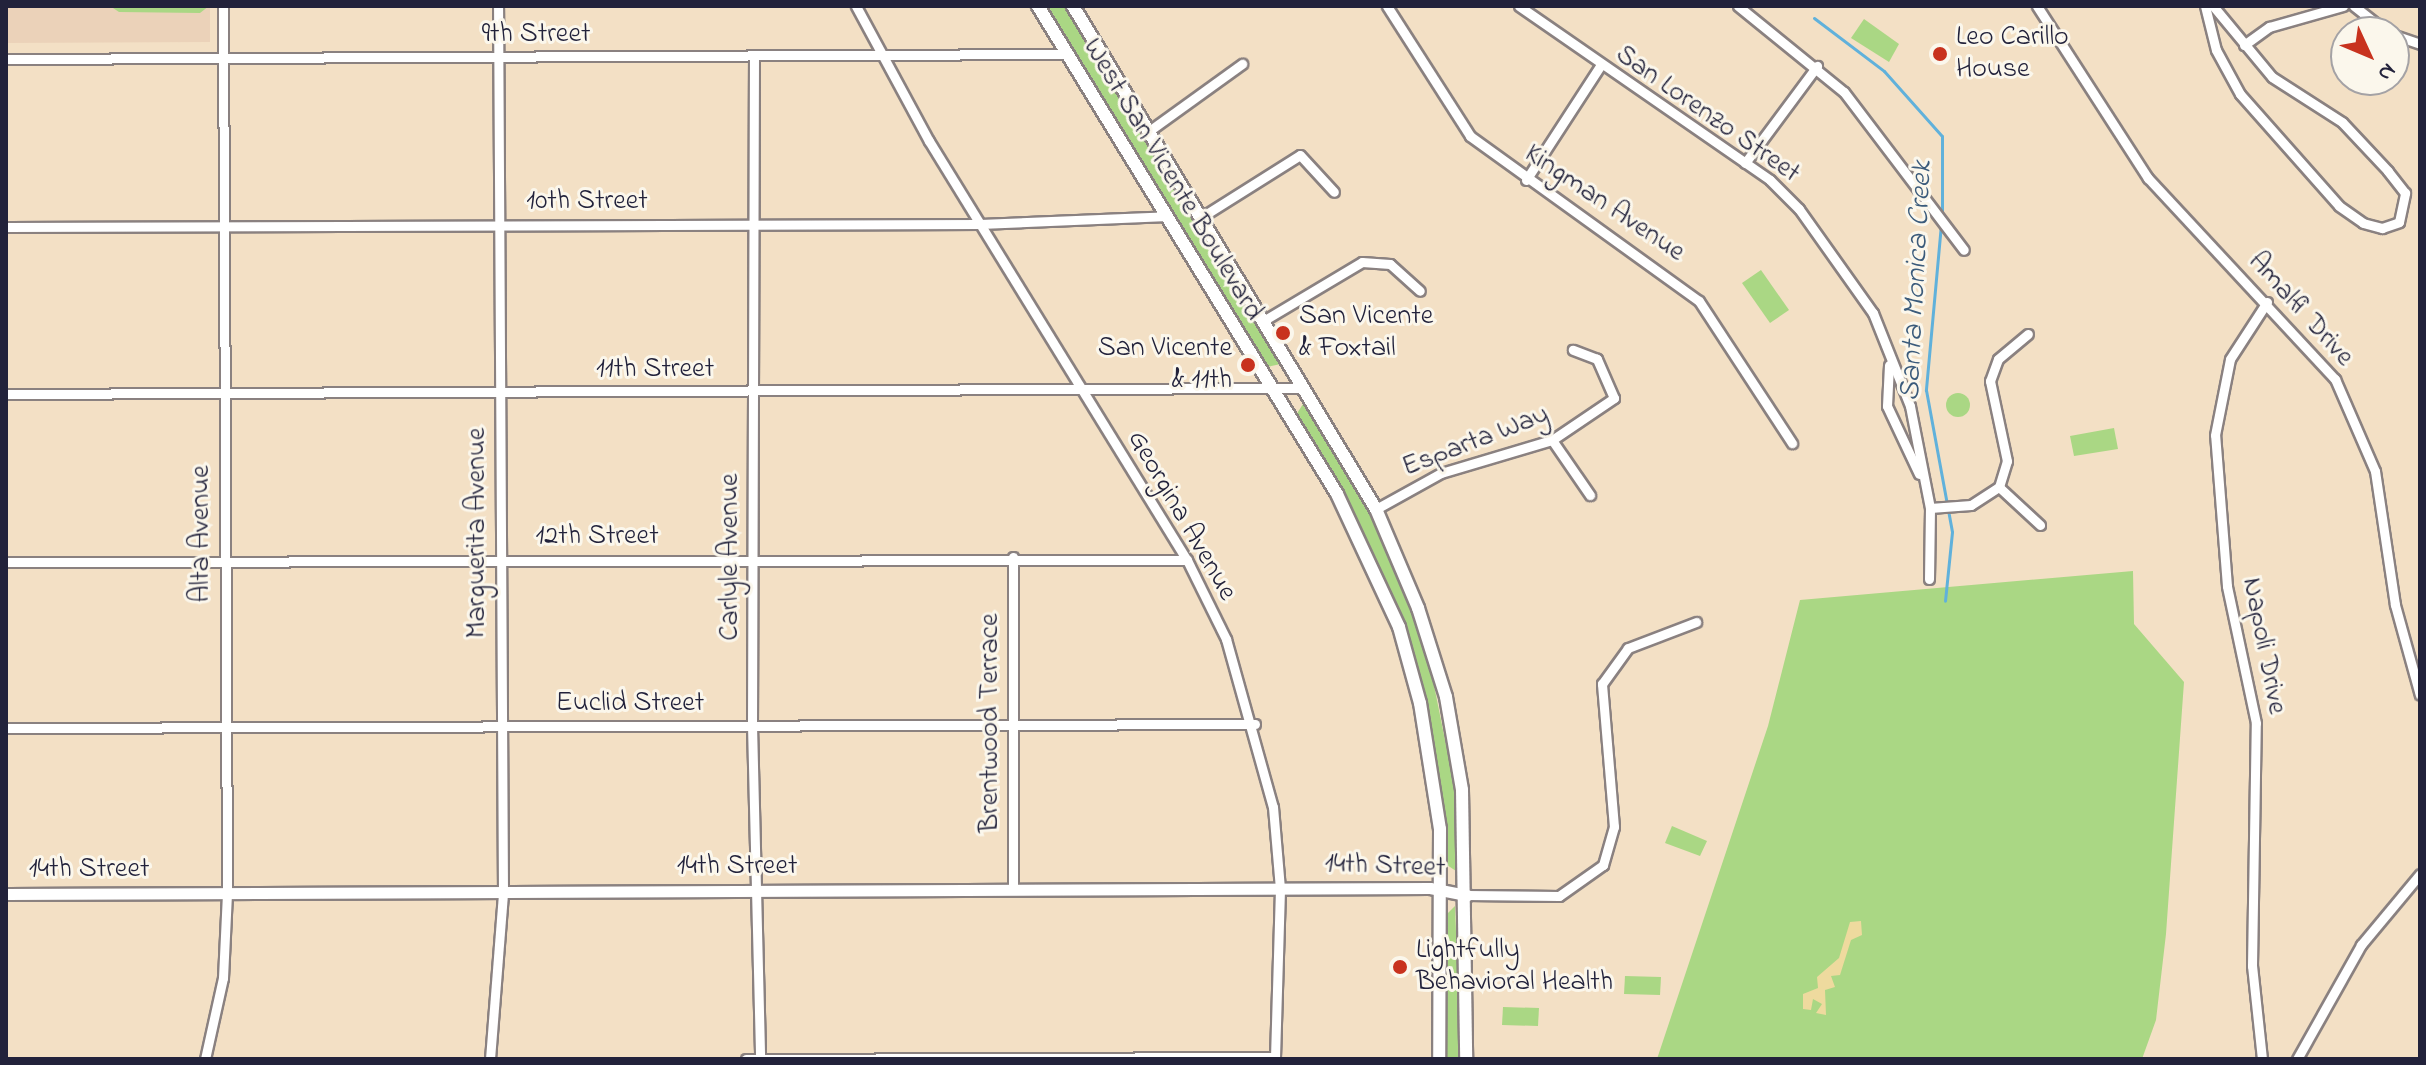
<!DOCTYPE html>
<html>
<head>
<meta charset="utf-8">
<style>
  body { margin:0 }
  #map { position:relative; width:2426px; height:1065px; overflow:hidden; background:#f3e0c5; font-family:"Indie Flower",sans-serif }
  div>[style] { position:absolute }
  .built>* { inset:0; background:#ebd2b9 }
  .green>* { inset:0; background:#aad784 }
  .round { border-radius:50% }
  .sand>* { inset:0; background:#eeda9e }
  .stream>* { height:3px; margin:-1.5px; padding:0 1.5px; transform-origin:1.5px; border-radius:1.5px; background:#60b1db }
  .roads { filter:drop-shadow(2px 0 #8a8180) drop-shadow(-2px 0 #8a8180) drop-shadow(0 2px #8a8180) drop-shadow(0 -2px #8a8180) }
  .minor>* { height:9px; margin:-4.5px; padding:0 4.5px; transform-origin:4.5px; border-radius:4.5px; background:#fff }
  .tertiary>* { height:11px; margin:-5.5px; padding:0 5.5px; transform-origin:5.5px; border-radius:5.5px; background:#fff }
  .secondary>* { height:12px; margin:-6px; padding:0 6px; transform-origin:6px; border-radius:6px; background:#fff }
  .dots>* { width:22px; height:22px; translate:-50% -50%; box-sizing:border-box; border:4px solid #fbf7ec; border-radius:50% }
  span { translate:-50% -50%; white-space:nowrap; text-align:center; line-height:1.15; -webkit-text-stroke:6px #fbf7ec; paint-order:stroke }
  .street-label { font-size:28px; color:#22223b }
  .poi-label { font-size:28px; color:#22223b }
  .left { translate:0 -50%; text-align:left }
  .right { translate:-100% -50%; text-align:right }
  .water-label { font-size:30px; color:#3b5b7b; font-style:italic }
  .frame { position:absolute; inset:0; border:8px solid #22223b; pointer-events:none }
  .north { position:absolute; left:2330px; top:16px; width:80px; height:80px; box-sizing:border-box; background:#fbf7ec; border:2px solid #a4a2a5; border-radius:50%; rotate:134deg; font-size:22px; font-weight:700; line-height:32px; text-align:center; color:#22223b }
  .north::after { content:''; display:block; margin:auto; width:28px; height:36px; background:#c8321e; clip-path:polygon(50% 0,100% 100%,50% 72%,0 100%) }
</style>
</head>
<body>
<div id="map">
  <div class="built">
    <i style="clip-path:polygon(6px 6px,210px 6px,210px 42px,6px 43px)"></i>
  </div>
  <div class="green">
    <i style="clip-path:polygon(110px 6px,209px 6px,200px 13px,119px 12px)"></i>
    <i style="clip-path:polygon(1048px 6px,1066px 6px,1281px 364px,1267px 367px)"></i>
    <i style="clip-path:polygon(1864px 19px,1899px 44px,1889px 62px,1851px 38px)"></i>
    <i style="clip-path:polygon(1761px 270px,1789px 310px,1770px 323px,1742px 283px)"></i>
    <i class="round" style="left:1946px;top:393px;width:24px;height:24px"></i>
    <i style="clip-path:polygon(1303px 404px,1355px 481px,1424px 636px,1459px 809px,1456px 871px,1447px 865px,1430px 715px,1397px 605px,1350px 503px,1296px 415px)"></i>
    <i style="clip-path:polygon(2114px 428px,2118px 449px,2074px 456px,2070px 436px)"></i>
    <i style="clip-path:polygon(2133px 571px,2134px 624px,2184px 682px,2166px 934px,2156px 1020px,2142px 1059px,1657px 1059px,1768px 726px,1800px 600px)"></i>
    <i style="clip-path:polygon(1672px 826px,1707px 841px,1700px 856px,1665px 843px)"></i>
    <i style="clip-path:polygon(1455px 906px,1461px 1059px,1445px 1059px,1447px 914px)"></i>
    <i style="clip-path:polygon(1625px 976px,1661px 977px,1660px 995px,1624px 994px)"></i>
    <i style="clip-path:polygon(1503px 1007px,1539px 1008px,1538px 1026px,1502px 1025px)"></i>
  </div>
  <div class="sand">
    <i style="clip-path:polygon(1861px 921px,1862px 935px,1851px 940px,1840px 975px,1831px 976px,1835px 987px,1825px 990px,1826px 1015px,1816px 1013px,1822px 1004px,1813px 999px,1811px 1010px,1803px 1009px,1803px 994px,1818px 988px,1817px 977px,1839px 958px,1850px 922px)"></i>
  </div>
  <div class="stream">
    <i style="left:1814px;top:18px;width:88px;rotate:37.1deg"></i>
    <i style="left:1884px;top:71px;width:87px;rotate:48.3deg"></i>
    <i style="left:1942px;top:136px;width:81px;rotate:90deg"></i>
    <i style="left:1941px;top:224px;width:167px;rotate:95.2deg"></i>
    <i style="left:1926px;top:390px;width:144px;rotate:79.6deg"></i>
    <i style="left:1952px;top:532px;width:69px;rotate:95.8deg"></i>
  </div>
  <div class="roads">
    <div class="minor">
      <i style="left:856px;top:6px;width:153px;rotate:61.6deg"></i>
      <i style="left:929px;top:141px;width:492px;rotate:58.4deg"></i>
      <i style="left:1187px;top:560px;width:88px;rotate:63.7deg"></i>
      <i style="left:1226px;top:639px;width:174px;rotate:74.4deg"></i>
      <i style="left:1273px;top:807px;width:82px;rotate:85.1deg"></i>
      <i style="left:1280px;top:889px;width:170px;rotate:91.7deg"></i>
      <i style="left:1387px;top:6px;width:154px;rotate:57.4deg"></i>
      <i style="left:1470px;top:136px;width:282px;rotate:35.8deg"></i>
      <i style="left:1699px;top:301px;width:170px;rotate:56.8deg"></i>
      <i style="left:1519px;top:6px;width:305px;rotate:34.7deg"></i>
      <i style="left:1770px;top:180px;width:41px;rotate:45deg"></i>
      <i style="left:1799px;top:209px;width:128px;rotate:54.6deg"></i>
      <i style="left:1873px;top:313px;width:100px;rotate:68.3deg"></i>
      <i style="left:1910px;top:406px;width:104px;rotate:78.9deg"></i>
      <i style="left:1930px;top:508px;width:71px;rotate:90.8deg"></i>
      <i style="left:1738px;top:6px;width:136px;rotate:39.1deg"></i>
      <i style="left:1844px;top:92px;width:198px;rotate:52.8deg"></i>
      <i style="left:2037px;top:6px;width:205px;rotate:57.2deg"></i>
      <i style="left:2148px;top:178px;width:275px;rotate:47.1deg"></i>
      <i style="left:2335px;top:379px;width:100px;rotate:66.5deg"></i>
      <i style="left:2375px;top:471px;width:135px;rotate:81.5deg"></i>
      <i style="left:2395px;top:605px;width:93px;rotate:74.5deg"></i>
      <i style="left:2205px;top:6px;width:45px;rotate:76deg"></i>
      <i style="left:2216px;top:50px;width:50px;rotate:61.4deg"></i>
      <i style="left:2240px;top:94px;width:149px;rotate:48.5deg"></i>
      <i style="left:2339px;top:206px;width:29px;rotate:35deg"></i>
      <i style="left:2363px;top:223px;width:20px;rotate:15deg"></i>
      <i style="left:2382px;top:228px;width:18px;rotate:-19deg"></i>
      <i style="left:2399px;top:222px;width:30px;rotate:-78deg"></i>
      <i style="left:2405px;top:193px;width:28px;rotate:-128deg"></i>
      <i style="left:2388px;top:171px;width:67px;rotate:-133.2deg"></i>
      <i style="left:2342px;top:122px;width:83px;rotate:-147.3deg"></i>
      <i style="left:2272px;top:77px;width:92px;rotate:-129.7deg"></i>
      <i style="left:2354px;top:6px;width:42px;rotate:38.2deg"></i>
      <i style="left:2394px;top:35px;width:28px;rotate:19deg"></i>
      <i style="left:2244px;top:45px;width:31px;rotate:-36deg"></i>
      <i style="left:2269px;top:27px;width:77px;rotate:-15.8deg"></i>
      <i style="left:754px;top:55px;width:670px;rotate:90.17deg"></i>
      <i style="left:752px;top:725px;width:334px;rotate:88.6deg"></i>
      <i style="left:6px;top:59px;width:1061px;rotate:-0.27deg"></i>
      <i style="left:1149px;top:131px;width:115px;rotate:-35.8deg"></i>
      <i style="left:1745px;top:163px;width:121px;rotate:-53.4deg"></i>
      <i style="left:1526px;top:180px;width:136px;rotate:-57deg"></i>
      <i style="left:1200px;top:218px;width:118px;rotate:-32.2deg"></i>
      <i style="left:1300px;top:155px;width:50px;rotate:47.4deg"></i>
      <i style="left:6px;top:227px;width:974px;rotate:-0.18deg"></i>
      <i style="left:980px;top:224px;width:188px;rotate:-2.4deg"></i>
      <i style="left:1263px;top:321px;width:115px;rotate:-30.8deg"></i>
      <i style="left:1362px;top:262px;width:28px;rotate:4deg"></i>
      <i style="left:1390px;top:264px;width:40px;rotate:42deg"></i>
      <i style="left:1889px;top:365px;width:41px;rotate:92.8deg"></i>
      <i style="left:1887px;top:406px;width:75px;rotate:64.8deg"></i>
      <i style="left:6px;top:394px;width:1297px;rotate:-0.27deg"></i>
      <i style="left:1552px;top:440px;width:67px;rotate:55.4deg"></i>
      <i style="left:1999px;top:487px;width:56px;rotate:42.8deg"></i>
      <i style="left:1930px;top:508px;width:41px;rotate:-4.2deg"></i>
      <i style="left:1971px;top:505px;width:33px;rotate:-33deg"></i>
      <i style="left:1999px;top:487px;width:27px;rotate:-73deg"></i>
      <i style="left:2007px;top:461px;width:82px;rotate:-102deg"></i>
      <i style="left:1990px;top:381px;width:23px;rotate:-70deg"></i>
      <i style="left:1998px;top:359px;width:39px;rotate:-40deg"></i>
      <i style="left:1376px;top:509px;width:74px;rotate:-29deg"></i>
      <i style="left:1441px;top:473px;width:116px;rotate:-16.6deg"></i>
      <i style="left:1552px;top:440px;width:75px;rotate:-34.1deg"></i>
      <i style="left:1614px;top:398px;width:43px;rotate:-113.6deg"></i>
      <i style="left:1597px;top:359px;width:26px;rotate:-159deg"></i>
      <i style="left:1013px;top:557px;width:332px;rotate:90deg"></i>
      <i style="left:6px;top:562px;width:1181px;rotate:-0.1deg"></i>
      <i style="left:6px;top:728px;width:1249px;rotate:-0.18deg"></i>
      <i style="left:1467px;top:895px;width:92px;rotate:0.6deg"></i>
      <i style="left:1559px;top:896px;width:54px;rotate:-35.2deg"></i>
      <i style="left:1603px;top:865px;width:40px;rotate:-74deg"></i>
      <i style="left:1614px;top:827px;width:144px;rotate:-94.8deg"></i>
      <i style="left:1602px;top:684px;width:44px;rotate:-54.2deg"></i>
      <i style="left:1628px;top:648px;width:73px;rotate:-20.9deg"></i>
      <i style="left:205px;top:1059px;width:83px;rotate:-77.5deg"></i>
      <i style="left:223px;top:978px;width:84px;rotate:-87.3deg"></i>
      <i style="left:227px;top:894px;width:888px;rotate:-90.26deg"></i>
      <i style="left:490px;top:1059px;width:168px;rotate:-85.5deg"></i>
      <i style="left:503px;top:892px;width:886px;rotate:-90.32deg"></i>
      <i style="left:746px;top:1059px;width:529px;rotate:-0.22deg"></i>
      <i style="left:2262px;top:1059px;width:94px;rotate:-96.1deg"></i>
      <i style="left:2252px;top:966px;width:243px;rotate:-89.1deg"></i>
      <i style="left:2256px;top:723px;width:140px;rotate:-102deg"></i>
      <i style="left:2227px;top:586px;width:151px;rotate:-94.5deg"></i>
      <i style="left:2215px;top:435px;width:77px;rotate:-78.8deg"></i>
      <i style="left:2230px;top:359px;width:68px;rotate:-57deg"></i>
      <i style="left:2297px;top:1059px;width:131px;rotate:-60.7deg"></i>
      <i style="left:2361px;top:945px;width:92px;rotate:-50.3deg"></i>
    </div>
    <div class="tertiary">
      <i style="left:6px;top:894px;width:1424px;rotate:-0.24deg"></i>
      <i style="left:1430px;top:888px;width:38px;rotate:11deg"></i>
    </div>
    <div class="secondary">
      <i style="left:1038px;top:6px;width:572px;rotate:58.5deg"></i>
      <i style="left:1337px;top:494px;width:147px;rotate:65deg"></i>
      <i style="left:1399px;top:627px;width:79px;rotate:74.6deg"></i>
      <i style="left:1420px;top:703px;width:128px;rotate:81deg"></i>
      <i style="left:1440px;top:829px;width:230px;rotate:90.2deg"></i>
      <i style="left:1073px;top:6px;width:587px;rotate:58.94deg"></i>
      <i style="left:1376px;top:509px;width:108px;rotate:67deg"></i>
      <i style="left:1418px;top:608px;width:93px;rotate:72.5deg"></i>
      <i style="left:1446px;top:697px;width:94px;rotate:80.2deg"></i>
      <i style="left:1462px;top:790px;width:269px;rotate:89.1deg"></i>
    </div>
  </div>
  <div class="dots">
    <i style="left:1940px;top:54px;background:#c8321e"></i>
    <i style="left:1283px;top:333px;background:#c8321e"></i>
    <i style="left:1248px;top:365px;background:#c8321e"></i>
    <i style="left:1400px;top:967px;background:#c8321e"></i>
  </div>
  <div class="street-label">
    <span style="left:536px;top:35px">9th Street</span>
    <span style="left:1707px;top:115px;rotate:35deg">San Lorenzo Street</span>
    <span style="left:1172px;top:180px;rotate:59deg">West San Vicente Boulevard</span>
    <span style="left:587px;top:202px">10th Street</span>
    <span style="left:1604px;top:204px;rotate:34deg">Kingman Avenue</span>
    <span style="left:2300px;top:310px;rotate:48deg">Amalfi Drive</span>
    <span style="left:655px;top:370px">11th Street</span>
    <span style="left:1476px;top:442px;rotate:-21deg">Esparta Way</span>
    <span style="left:1181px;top:516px;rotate:60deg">Georgina Avenue</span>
    <span style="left:478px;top:533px;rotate:-90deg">Marguerita Avenue</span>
    <span style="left:202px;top:534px;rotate:-90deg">Alta Avenue</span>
    <span style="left:597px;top:537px">12th Street</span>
    <span style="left:731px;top:557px;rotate:-90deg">Carlyle Avenue</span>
    <span style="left:2263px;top:646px;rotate:79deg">Napoli Drive</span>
    <span style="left:630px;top:704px">Euclid Street</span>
    <span style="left:991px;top:723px;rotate:-90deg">Brentwood Terrace</span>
    <span style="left:737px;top:867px">14th Street</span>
    <span style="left:1385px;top:867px;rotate:2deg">14th Street</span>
    <span style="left:89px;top:870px">14th Street</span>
  </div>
  <div class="poi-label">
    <span class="left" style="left:1956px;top:54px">Leo Carillo<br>House</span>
    <span class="left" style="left:1299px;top:333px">San Vicente<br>&amp; Foxtail</span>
    <span class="right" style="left:1232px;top:365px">San Vicente<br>&amp; 11th</span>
    <span class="left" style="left:1416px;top:967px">Lightfully<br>Behavioral Health</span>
  </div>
  <div class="water-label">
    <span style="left:1917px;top:281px;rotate:-87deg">Santa Monica Creek</span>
  </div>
  <div class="frame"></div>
  <div class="north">N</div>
</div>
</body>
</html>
